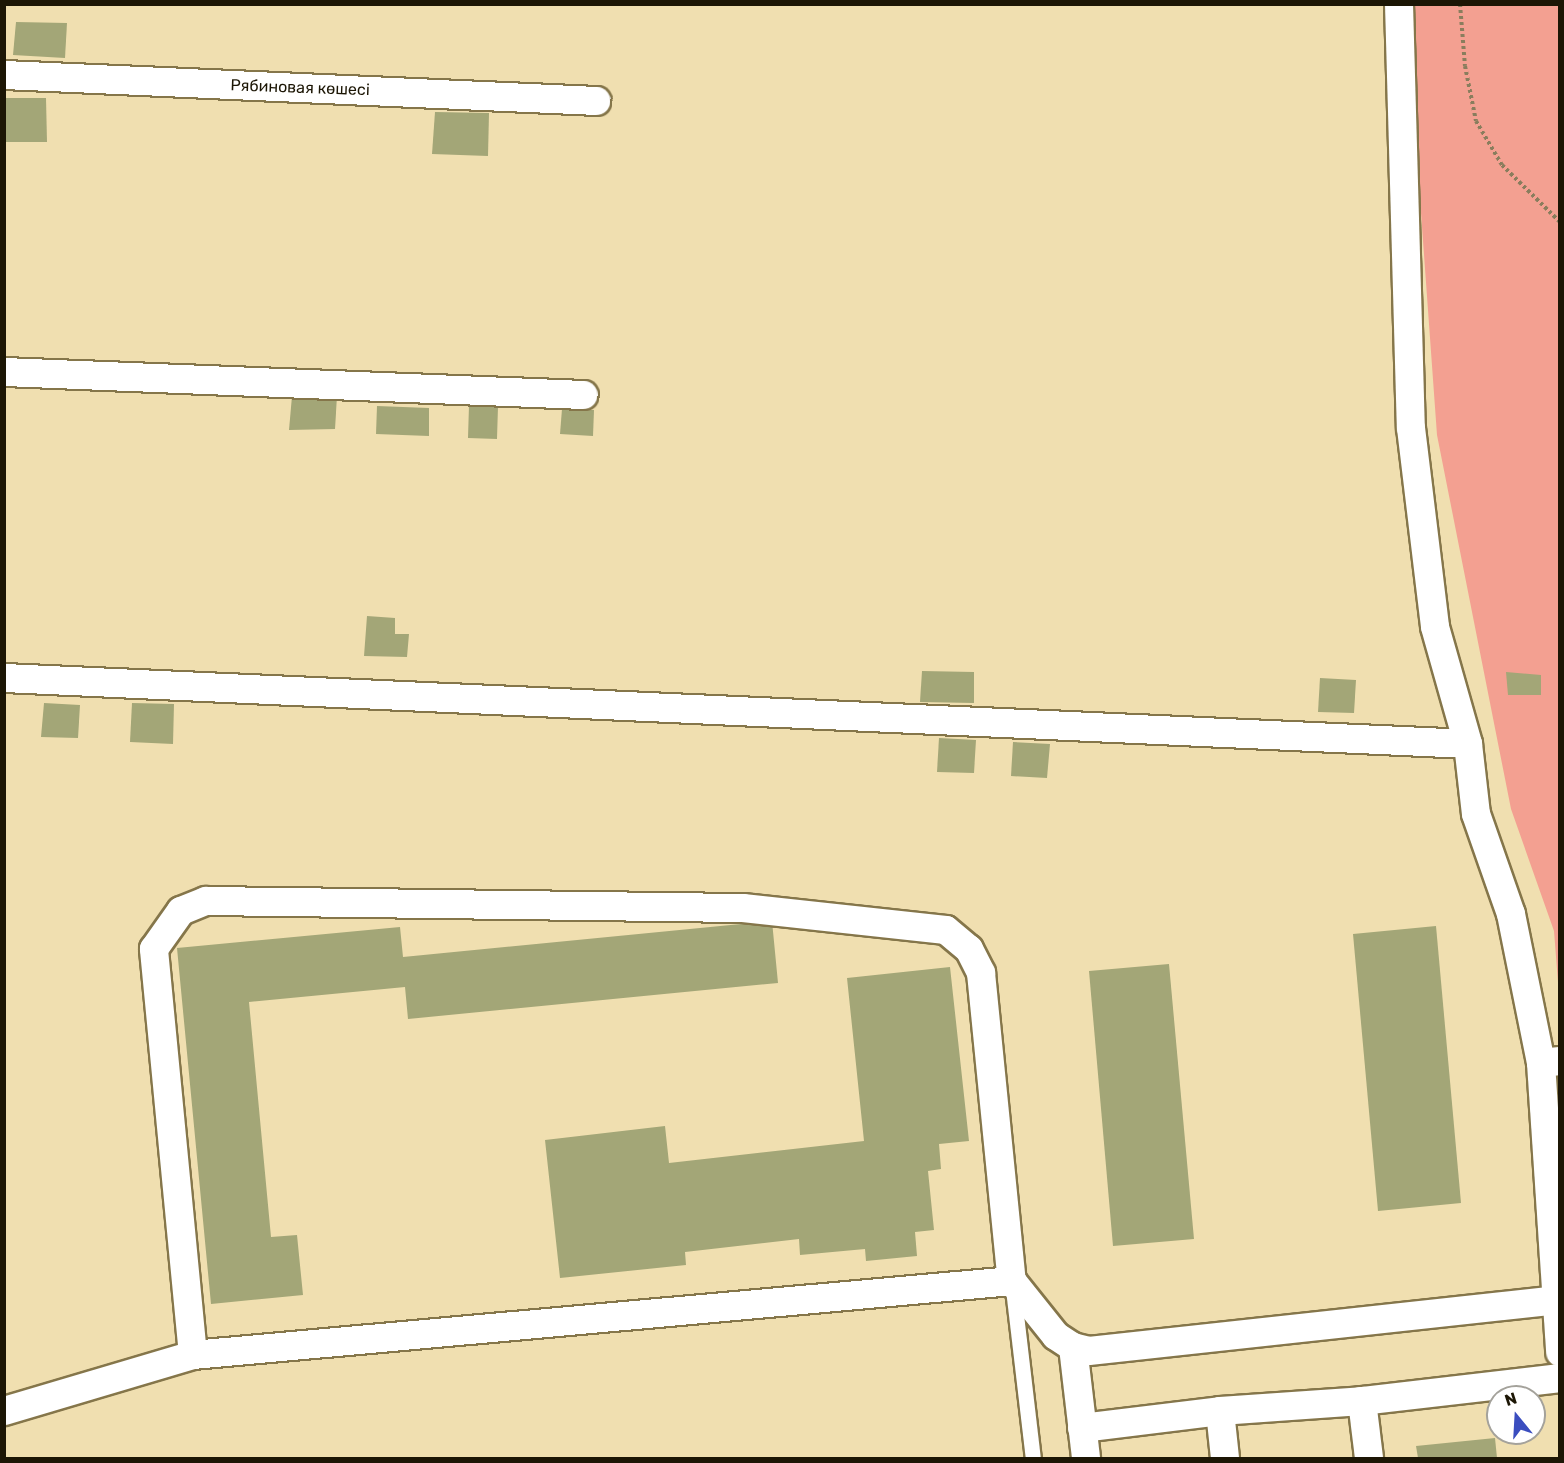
<!DOCTYPE html>
<html>
<head>
<meta charset="utf-8">
<style>
  body { margin:0 }
  #map { position:relative; width:1564px; height:1463px; overflow:hidden; background:#f0dfb0; font-family:Rubik,sans-serif }
  div>[style] { position:absolute }
  .green>* { inset:0; background:#f3a091 }
  .building>* { inset:0; background:#a3a677 }
  .path>* { height:4px; margin-top:-2px; transform-origin:0; background:repeating-linear-gradient(90deg,#897d5d 0 3px,transparent 0 6px) }
  .roads { filter:drop-shadow(2px 0 #85764a) drop-shadow(-2px 0 #85764a) drop-shadow(0 2px #85764a) drop-shadow(0 -2px #85764a) }
  .service>* { height:15px; margin:-7.5px; padding:0 7.5px; transform-origin:7.5px; border-radius:7.5px; background:#fff }
  .minor>* { height:28px; margin:-14px; padding:0 14px; transform-origin:14px; border-radius:14px; background:#fff }
  span { translate:-50% -50%; white-space:nowrap; text-align:center; line-height:1.15; -webkit-text-stroke:5px #fff; paint-order:stroke }
  .street-label { font-size:16px; color:#1c1605 }
  .frame { position:absolute; inset:0; border:6px solid #1c1605; pointer-events:none }
  .north { position:absolute; left:1486px; top:1385px; width:60px; height:60px; box-sizing:border-box; background:#fff; border:2px solid #a4a29b; border-radius:50%; rotate:342deg; font-size:16px; font-weight:700; line-height:24px; text-align:center; color:#1c1605 }
  .north::after { content:''; display:block; margin:auto; width:21px; height:27px; background:#3a4dbf; clip-path:polygon(50% 0,100% 100%,50% 72%,0 100%) }
</style>
</head>
<body>
<div id="map">
  <div class="green">
    <i style="clip-path:polygon(1406px 5px,1559px 5px,1559px 995px,1554px 931px,1511px 809px,1437px 435px)"></i>
  </div>
  <div class="building">
    <i style="clip-path:polygon(16px 22px,67px 23px,65px 58px,13px 55px)"></i>
    <i style="clip-path:polygon(5px 98px,46px 98px,47px 142px,5px 142px)"></i>
    <i style="clip-path:polygon(435px 112px,489px 113px,488px 156px,432px 154px)"></i>
    <i style="clip-path:polygon(292px 396px,337px 396px,335px 429px,289px 430px)"></i>
    <i style="clip-path:polygon(469px 405px,498px 406px,497px 439px,468px 438px)"></i>
    <i style="clip-path:polygon(377px 406px,429px 408px,429px 436px,376px 434px)"></i>
    <i style="clip-path:polygon(562px 409px,594px 410px,593px 436px,560px 434px)"></i>
    <i style="clip-path:polygon(367px 616px,395px 618px,395px 634px,409px 634px,407px 657px,364px 656px)"></i>
    <i style="clip-path:polygon(922px 671px,974px 672px,974px 703px,920px 702px)"></i>
    <i style="clip-path:polygon(1506px 672px,1541px 675px,1541px 695px,1508px 695px)"></i>
    <i style="clip-path:polygon(1320px 678px,1356px 680px,1354px 713px,1318px 712px)"></i>
    <i style="clip-path:polygon(44px 703px,80px 705px,78px 738px,41px 737px)"></i>
    <i style="clip-path:polygon(132px 703px,174px 704px,173px 744px,130px 742px)"></i>
    <i style="clip-path:polygon(939px 738px,976px 740px,974px 773px,937px 772px)"></i>
    <i style="clip-path:polygon(1013px 742px,1050px 744px,1047px 778px,1011px 776px)"></i>
    <i style="clip-path:polygon(772px 921px,778px 983px,408px 1019px,405px 987px,249px 1002px,271px 1237px,297px 1235px,303px 1295px,211px 1304px,177px 948px,400px 927px,403px 957px)"></i>
    <i style="clip-path:polygon(1436px 926px,1461px 1203px,1378px 1211px,1353px 934px)"></i>
    <i style="clip-path:polygon(1169px 964px,1194px 1239px,1113px 1246px,1089px 971px)"></i>
    <i style="clip-path:polygon(950px 967px,969px 1141px,939px 1144px,941px 1169px,928px 1171px,934px 1230px,915px 1232px,917px 1256px,866px 1261px,865px 1249px,800px 1255px,799px 1239px,685px 1252px,686px 1265px,560px 1278px,545px 1140px,665px 1126px,669px 1163px,864px 1141px,847px 978px)"></i>
    <i style="clip-path:polygon(1495px 1438px,1497px 1458px,1418px 1458px,1416px 1446px)"></i>
  </div>
  <div class="path">
    <i style="left:1460px;top:4px;width:62px;rotate:85.4deg"></i>
    <i style="left:1465px;top:66px;width:56px;rotate:78.7deg"></i>
    <i style="left:1476px;top:121px;width:51px;rotate:59.4deg"></i>
    <i style="left:1502px;top:165px;width:81px;rotate:44.5deg"></i>
  </div>
  <div class="roads">
    <div class="service">
      <i style="left:1013px;top:1289px;width:170px;rotate:83.3deg"></i>
    </div>
    <div class="minor">
      <i style="left:1399px;top:4px;width:424px;rotate:88.4deg"></i>
      <i style="left:1411px;top:428px;width:200px;rotate:83.1deg"></i>
      <i style="left:1435px;top:627px;width:122px;rotate:74.2deg"></i>
      <i style="left:1468px;top:744px;width:70px;rotate:83.5deg"></i>
      <i style="left:1476px;top:814px;width:106px;rotate:70.7deg"></i>
      <i style="left:1511px;top:914px;width:152px;rotate:78.6deg"></i>
      <i style="left:4px;top:75px;width:593px;rotate:2.51deg"></i>
      <i style="left:4px;top:372px;width:580px;rotate:2.27deg"></i>
      <i style="left:4px;top:678px;width:1465px;rotate:2.58deg"></i>
      <i style="left:1560px;top:1061px;width:19px;rotate:174deg"></i>
      <i style="left:1541px;top:1063px;width:290px;rotate:86.2deg"></i>
      <i style="left:1012px;top:1281px;width:822px;rotate:174.84deg"></i>
      <i style="left:193px;top:1355px;width:408px;rotate:-95.5deg"></i>
      <i style="left:154px;top:949px;width:47px;rotate:-54.6deg"></i>
      <i style="left:181px;top:911px;width:27px;rotate:-22deg"></i>
      <i style="left:206px;top:901px;width:537px;rotate:0.75deg"></i>
      <i style="left:743px;top:908px;width:204px;rotate:6.2deg"></i>
      <i style="left:946px;top:930px;width:30px;rotate:40deg"></i>
      <i style="left:969px;top:949px;width:27px;rotate:63deg"></i>
      <i style="left:981px;top:973px;width:310px;rotate:84.3deg"></i>
      <i style="left:1012px;top:1281px;width:70px;rotate:51.3deg"></i>
      <i style="left:1056px;top:1336px;width:20px;rotate:33deg"></i>
      <i style="left:1073px;top:1347px;width:16px;rotate:14deg"></i>
      <i style="left:1089px;top:1351px;width:472px;rotate:-6.2deg"></i>
      <i style="left:1073px;top:1347px;width:112px;rotate:83.3deg"></i>
      <i style="left:1362px;top:1401px;width:57px;rotate:83deg"></i>
      <i style="left:4px;top:1411px;width:197px;rotate:-16.5deg"></i>
      <i style="left:1082px;top:1428px;width:139px;rotate:-7deg"></i>
      <i style="left:1225px;top:1458px;width:47px;rotate:-96.1deg"></i>
      <i style="left:1220px;top:1411px;width:142px;rotate:-4deg"></i>
      <i style="left:1362px;top:1401px;width:199px;rotate:-6.6deg"></i>
    </div>
  </div>
  <div class="street-label">
    <span style="left:300px;top:88px;rotate:2deg">Рябиновая көшесі</span>
  </div>
  <div class="frame"></div>
  <div class="north">N</div>
</div>
</body>
</html>
